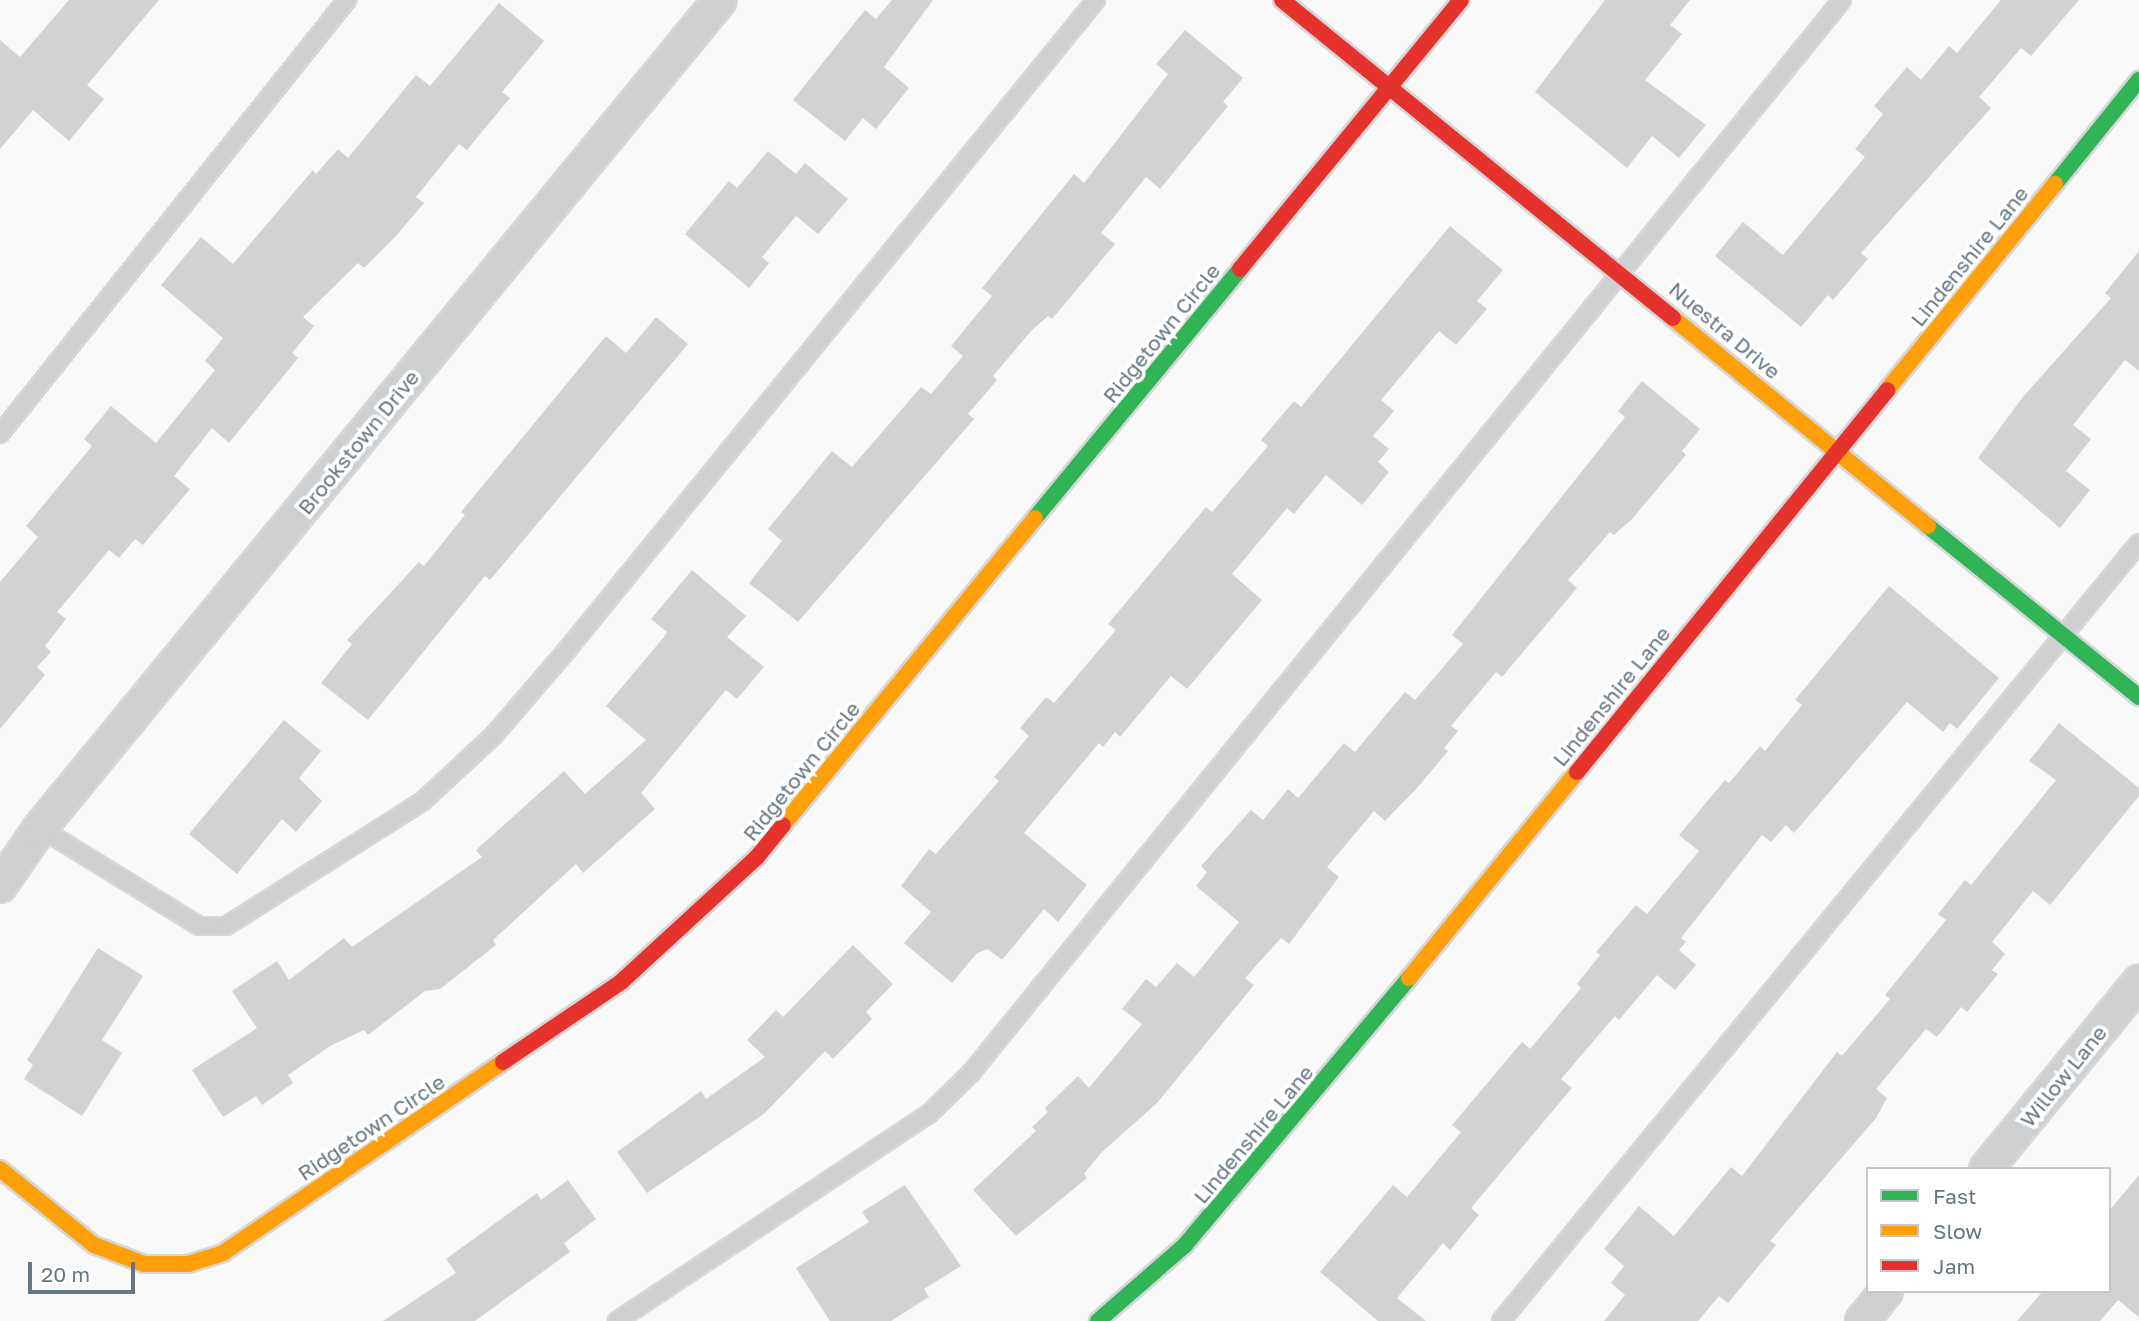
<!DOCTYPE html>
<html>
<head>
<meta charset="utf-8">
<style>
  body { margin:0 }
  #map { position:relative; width:2139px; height:1321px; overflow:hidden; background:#f9f9f9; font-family:"Golos Text",sans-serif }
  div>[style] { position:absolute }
  .building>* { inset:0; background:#d0d2d3 }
  .roads { filter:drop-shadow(2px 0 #d5d6d7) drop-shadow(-2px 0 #d5d6d7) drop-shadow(0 2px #d5d6d7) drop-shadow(0 -2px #d5d6d7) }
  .lane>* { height:16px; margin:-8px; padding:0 8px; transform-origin:8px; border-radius:8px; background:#cecfd0 }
  .street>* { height:32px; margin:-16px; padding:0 16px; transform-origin:16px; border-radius:16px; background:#cecfd0 }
  .fast>* { height:16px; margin:-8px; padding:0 8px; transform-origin:8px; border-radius:8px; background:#30b455 }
  .slow>* { height:16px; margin:-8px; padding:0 8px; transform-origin:8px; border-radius:8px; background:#ff9f0a }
  .jam>* { height:16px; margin:-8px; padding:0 8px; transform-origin:8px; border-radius:8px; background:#e5322d }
  span { translate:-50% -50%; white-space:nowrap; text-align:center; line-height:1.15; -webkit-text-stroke:7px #fff; paint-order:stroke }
  .street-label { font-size:21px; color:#657683 }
  .legend { position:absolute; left:1866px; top:1167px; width:245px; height:126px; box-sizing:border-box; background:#fff; border:2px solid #c1c8cd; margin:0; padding:9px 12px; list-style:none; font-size:21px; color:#657683 }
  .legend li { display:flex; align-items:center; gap:14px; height:35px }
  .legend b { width:35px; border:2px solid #c1c8cd }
  .scale { position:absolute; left:28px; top:1262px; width:107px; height:32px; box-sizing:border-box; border:4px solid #657683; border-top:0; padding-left:9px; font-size:21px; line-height:24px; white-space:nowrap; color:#657683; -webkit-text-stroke:5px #fff; paint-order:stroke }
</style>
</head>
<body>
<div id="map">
  <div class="building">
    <i style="clip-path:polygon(69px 0,159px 0,87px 85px,104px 99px,69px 141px,33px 110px,0 149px,0 40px,20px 57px)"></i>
    <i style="clip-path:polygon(892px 0,933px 0,884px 67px,909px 88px,876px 129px,863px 118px,845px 141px,793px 100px,865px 10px,876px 19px)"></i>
    <i style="clip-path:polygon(1605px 0,1690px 0,1670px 25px,1682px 34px,1645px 80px,1706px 125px,1679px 158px,1652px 136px,1627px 168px,1535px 92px)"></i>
    <i style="clip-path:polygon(2001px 0,2079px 0,2031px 56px,2021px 48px,1979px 97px,1991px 108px,1861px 253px,1868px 259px,1833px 300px,1828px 295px,1801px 327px,1715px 256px,1743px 222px,1783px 255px,1865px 157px,1855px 149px,1883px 114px,1874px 106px,1907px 67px,1921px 80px,1949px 46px,1957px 53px)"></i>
    <i style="clip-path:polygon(499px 3px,544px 41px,502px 92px,510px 98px,467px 150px,459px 144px,416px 197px,424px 203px,396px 236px,364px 268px,358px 263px,303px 317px,314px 326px,292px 353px,298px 358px,229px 443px,212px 428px,174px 476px,190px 489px,143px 545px,135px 539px,119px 558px,109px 550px,57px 612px,66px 619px,45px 646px,51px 652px,37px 667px,45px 675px,0 729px,0 582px,38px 537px,26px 526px,92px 446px,84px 439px,111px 406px,156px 443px,215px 370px,205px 361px,223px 338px,161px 285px,201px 237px,233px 264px,313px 170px,316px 174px,338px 149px,348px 158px,416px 75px,430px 86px)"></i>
    <i style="clip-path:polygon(1185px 30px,1243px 78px,1223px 102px,1228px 106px,1160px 189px,1146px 177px,1101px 233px,1115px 244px,1052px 319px,1048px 316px,1032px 330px,993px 376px,997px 380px,968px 414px,974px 419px,798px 622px,749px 583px,782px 541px,768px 529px,832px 451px,852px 467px,921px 387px,931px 394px,963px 356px,951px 346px,992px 296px,982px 288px,1074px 174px,1084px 183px,1168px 74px,1156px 64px)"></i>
    <i style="clip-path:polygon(768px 151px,796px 174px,805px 163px,848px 199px,818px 234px,796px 216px,762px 257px,769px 263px,749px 288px,685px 234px,729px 181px,737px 188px)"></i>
    <i style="clip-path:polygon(1450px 226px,1503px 270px,1477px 301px,1487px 309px,1456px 345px,1439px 331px,1381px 400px,1394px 411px,1373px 436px,1389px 449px,1378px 462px,1389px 472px,1362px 505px,1326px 475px,1294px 514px,1287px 508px,1232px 574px,1262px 600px,1187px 689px,1171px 676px,1120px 737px,1115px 732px,1103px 747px,1099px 743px,1024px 833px,1087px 885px,1058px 922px,1044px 909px,1002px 960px,988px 949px,977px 953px,952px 983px,904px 943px,931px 912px,901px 886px,929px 849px,936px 854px,999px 781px,994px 777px,1029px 736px,1020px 728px,1046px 697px,1054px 703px,1116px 630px,1108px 624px,1206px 507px,1212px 512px,1268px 446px,1261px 440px,1294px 401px,1301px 407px)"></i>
    <i style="clip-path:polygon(2139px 251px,2139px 371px,2125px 360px,2073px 425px,2091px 439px,2066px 471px,2090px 490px,2060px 528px,1978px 458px,2022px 398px,2111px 298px,2105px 293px)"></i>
    <i style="clip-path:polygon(656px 317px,688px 344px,490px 580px,485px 576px,368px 720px,321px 683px,352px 644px,347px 640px,419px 562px,424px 566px,465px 515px,461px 512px,606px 336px,626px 353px)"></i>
    <i style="clip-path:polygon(1642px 381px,1700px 429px,1682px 451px,1686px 455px,1632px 519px,1614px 535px,1610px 532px,1568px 580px,1577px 588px,1502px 677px,1496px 672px,1451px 726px,1458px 731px,1444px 748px,1448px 751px,1417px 788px,1385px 821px,1374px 811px,1327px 867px,1339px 877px,1289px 944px,1281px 938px,1245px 978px,1254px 985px,1157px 1103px,1101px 1153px,1084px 1174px,1087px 1178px,1016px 1236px,973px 1190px,1036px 1131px,1032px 1127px,1048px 1112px,1045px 1108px,1078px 1076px,1089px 1088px,1142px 1024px,1122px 1009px,1146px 979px,1156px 987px,1177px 963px,1194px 977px,1239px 922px,1196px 886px,1207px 872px,1201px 866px,1251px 810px,1263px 820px,1288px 789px,1298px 798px,1344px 743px,1355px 752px,1405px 692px,1415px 700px,1463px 644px,1452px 635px,1625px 417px,1618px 411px)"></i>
    <i style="clip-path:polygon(692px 570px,746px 616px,727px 637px,764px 667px,737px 699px,726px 690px,641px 793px,655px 809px,583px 873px,576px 864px,493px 940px,496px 945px,440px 989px,425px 991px,368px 1035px,364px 1030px,330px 1046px,288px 1075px,293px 1083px,262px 1105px,256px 1096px,223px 1117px,192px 1070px,257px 1028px,232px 991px,277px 961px,289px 980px,344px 938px,352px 947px,482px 857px,476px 850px,564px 771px,585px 794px,646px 740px,606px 706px,664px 637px,667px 632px,651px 619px)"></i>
    <i style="clip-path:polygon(1889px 586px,1999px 678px,1957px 729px,1950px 723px,1943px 732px,1907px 702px,1794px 833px,1786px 825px,1771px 842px,1762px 835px,1681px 938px,1686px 942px,1679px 950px,1696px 965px,1675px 990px,1657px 975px,1619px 1020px,1615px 1016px,1561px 1079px,1572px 1088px,1471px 1208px,1479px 1215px,1450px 1250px,1443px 1243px,1397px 1298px,1426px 1321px,1378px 1321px,1320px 1272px,1393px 1185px,1407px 1197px,1461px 1132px,1452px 1125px,1522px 1042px,1530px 1049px,1581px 988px,1577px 984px,1600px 955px,1596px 952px,1636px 905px,1647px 914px,1699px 851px,1679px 835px,1725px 780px,1729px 783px,1760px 746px,1765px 751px,1802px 705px,1795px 700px)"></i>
    <i style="clip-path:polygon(284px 720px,321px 751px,299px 778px,322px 801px,296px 832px,282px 819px,237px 874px,189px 834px)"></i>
    <i style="clip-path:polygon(2059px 723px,2139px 788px,2139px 796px,2050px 905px,2033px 891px,1992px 942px,2005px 954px,1992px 970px,1998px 974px,1967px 1012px,1961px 1007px,1937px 1037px,1926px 1029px,1876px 1089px,1887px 1098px,1876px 1118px,1770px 1241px,1776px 1245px,1728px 1303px,1719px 1296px,1698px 1321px,1604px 1321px,1625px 1295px,1611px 1283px,1624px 1266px,1604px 1249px,1639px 1206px,1674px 1236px,1731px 1167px,1742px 1176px,1837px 1052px,1842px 1056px,1890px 999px,1885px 995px,1946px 920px,1938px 914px,1965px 880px,1971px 885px,2056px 780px,2029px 761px)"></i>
    <i style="clip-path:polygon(853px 945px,893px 984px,866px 1012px,872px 1019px,833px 1059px,825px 1051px,765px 1113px,647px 1193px,617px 1152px,701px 1091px,706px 1099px,765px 1057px,747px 1040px,776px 1010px,783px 1017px)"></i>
    <i style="clip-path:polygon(98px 948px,143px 976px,102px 1040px,122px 1053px,82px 1116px,24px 1079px,33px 1065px,27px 1060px)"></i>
    <i style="clip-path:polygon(2139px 1175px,2139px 1317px,2118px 1300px,2100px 1321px,2017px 1321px,2043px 1291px,2109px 1291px,2109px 1211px)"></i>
    <i style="clip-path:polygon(568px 1180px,596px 1219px,564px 1243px,570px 1252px,475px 1321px,383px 1321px,456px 1273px,446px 1259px,537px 1193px,541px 1200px)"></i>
    <i style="clip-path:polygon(905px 1185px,961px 1266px,924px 1289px,929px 1297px,891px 1321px,830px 1321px,796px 1268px,869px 1222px,862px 1212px)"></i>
  </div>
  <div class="roads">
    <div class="lane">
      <i style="left:0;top:434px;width:556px;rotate:-51.36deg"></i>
      <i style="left:40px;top:828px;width:187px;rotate:31.6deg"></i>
      <i style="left:199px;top:926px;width:27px"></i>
      <i style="left:226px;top:926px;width:233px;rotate:-32.4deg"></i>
      <i style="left:423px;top:801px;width:97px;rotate:-42.9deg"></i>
      <i style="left:494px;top:735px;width:112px;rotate:-49.3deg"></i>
      <i style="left:567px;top:650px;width:838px;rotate:-50.86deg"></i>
      <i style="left:617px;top:1321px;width:374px;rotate:-33.6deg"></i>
      <i style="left:929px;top:1114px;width:59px;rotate:-44.3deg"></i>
      <i style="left:971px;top:1073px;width:1382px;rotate:-50.93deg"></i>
      <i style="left:1501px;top:1321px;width:1006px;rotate:-50.65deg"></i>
    </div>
    <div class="street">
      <i style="left:0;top:886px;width:70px;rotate:-55.4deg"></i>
      <i style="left:40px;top:828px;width:1071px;rotate:-50.61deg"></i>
      <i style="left:1986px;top:1169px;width:242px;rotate:-50.7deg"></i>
      <i style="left:1862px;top:1321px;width:38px;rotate:-51deg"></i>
    </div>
    <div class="fast">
      <i style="left:2055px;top:184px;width:134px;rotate:-51.1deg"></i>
      <i style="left:1035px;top:518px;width:323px;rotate:-50.5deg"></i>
      <i style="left:1928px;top:526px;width:272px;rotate:39deg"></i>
      <i style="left:1098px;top:1321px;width:116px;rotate:-41.1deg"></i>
      <i style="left:1185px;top:1245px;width:349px;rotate:-50deg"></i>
    </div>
    <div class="slow">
      <i style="left:1673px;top:318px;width:329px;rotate:39.2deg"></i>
      <i style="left:1887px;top:390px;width:266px;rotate:-50.8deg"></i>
      <i style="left:783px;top:825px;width:397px;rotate:-50.6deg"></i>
      <i style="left:1409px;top:978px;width:266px;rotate:-50.8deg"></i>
      <i style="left:0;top:1169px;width:121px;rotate:39deg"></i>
      <i style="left:94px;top:1245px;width:53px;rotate:20.8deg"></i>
      <i style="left:144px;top:1264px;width:44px"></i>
      <i style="left:188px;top:1264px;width:37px;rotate:-17deg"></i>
      <i style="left:223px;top:1253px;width:339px;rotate:-34.3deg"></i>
    </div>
    <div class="jam">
      <i style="left:1282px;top:0;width:504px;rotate:39.12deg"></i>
      <i style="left:1240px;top:269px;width:348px;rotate:-50.6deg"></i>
      <i style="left:1577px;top:772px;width:492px;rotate:-50.9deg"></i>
      <i style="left:503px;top:1062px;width:143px;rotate:-34.1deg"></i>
      <i style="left:621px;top:982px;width:185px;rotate:-42.6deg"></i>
      <i style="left:757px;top:857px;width:41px;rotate:-50.9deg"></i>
    </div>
  </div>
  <div class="street-label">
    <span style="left:1969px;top:256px;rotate:-51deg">Lindenshire Lane</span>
    <span style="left:1725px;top:330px;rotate:40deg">Nuestra Drive</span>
    <span style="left:1161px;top:333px;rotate:-51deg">Ridgetown Circle</span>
    <span style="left:358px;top:442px;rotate:-51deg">Brookstown Drive</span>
    <span style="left:1611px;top:696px;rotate:-51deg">Lindenshire Lane</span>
    <span style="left:801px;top:771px;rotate:-51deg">Ridgetown Circle</span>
    <span style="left:2063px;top:1076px;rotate:-51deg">Willow Lane</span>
    <span style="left:371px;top:1127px;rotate:-34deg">Ridgetown Circle</span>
    <span style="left:1253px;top:1134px;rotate:-50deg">Lindenshire Lane</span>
  </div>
  <ul class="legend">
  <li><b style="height:9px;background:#30b455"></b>Fast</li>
  <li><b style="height:9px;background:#ff9f0a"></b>Slow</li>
  <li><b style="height:9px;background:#e5322d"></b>Jam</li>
  </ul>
  <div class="scale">20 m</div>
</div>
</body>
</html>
